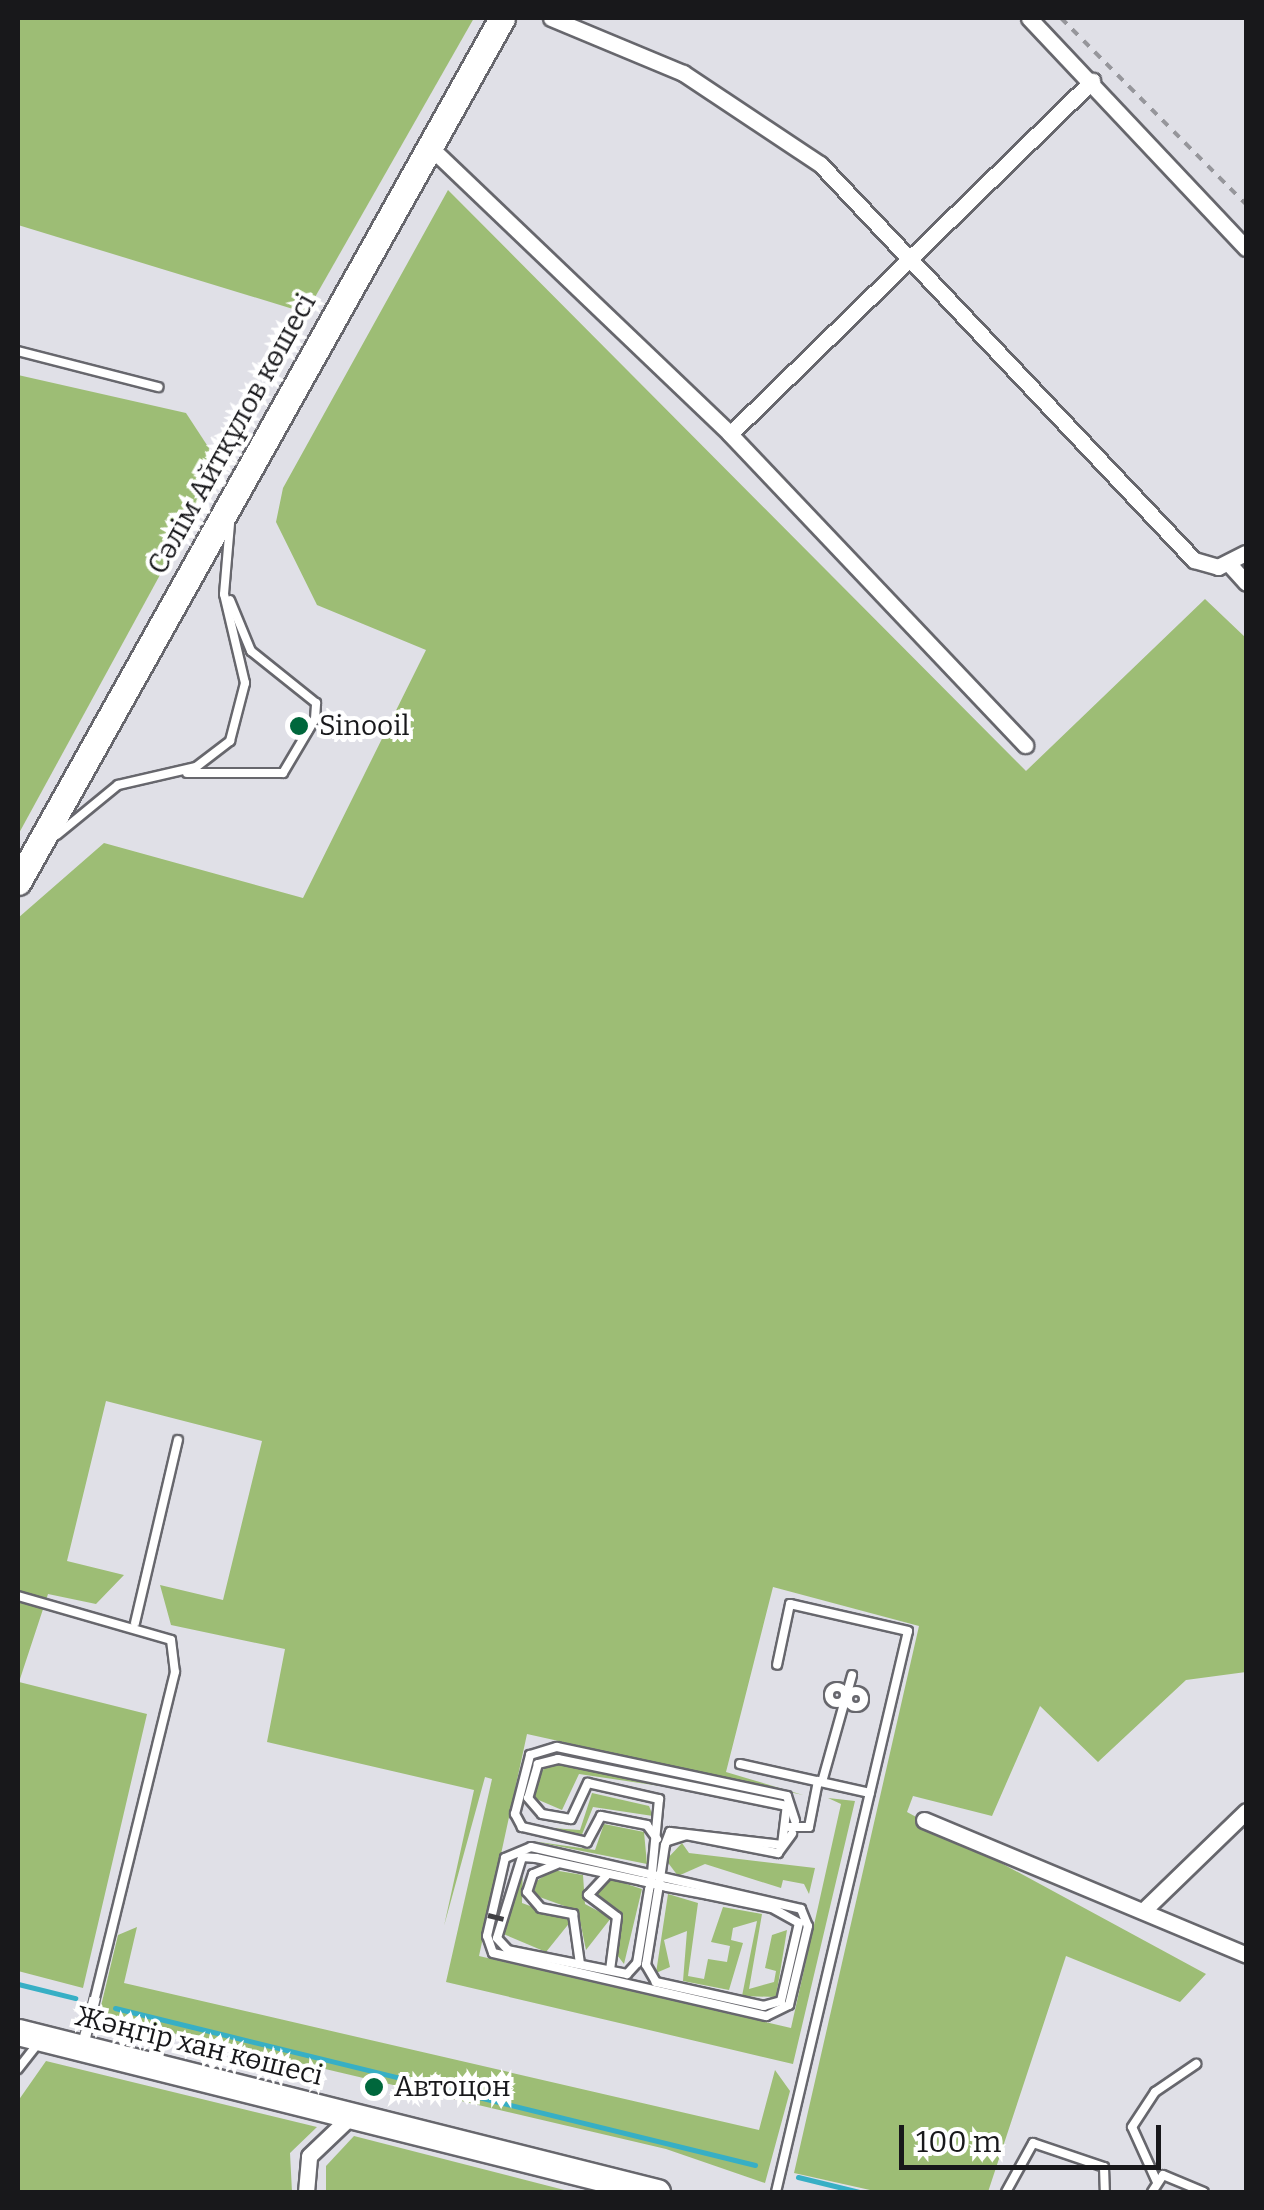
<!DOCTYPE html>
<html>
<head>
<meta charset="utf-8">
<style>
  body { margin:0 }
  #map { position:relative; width:1264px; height:2210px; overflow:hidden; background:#e0e0e7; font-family:Bitter,serif }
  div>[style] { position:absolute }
  .green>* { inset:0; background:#9dbd75 }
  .stream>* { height:5px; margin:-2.5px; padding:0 2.5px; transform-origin:2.5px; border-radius:2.5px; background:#37afc5 }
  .path>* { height:4px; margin-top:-2px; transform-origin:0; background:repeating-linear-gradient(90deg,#96969b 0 8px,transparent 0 16px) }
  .roads { filter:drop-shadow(2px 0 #67676d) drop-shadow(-2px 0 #67676d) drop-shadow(0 2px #67676d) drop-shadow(0 -2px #67676d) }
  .service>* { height:8px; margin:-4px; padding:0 4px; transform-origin:4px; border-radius:4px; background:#fff }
  .service>.ring { margin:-4px; padding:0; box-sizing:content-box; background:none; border:8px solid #fff; border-radius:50% }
  .minor>* { height:15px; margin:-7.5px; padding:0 7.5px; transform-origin:7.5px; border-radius:7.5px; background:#fff }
  .primary>* { height:25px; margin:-12.5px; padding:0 12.5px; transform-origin:12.5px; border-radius:12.5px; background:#fff }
  .trunk>* { height:25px; margin:-12.5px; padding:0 12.5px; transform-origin:12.5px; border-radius:12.5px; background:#fff }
  .rail>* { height:5px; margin-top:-2.5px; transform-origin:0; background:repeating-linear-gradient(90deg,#404044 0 20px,transparent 0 30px) }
  .dots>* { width:28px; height:28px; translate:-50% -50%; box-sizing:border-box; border:5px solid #fff; border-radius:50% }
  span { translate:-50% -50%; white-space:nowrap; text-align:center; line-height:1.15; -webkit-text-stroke:8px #fff; paint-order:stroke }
  .street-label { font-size:28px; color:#18181b }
  .poi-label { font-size:28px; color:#18181b }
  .left { translate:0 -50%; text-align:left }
  .frame { position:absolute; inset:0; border:20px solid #18181b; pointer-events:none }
  .scale { position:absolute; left:899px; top:2125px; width:262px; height:45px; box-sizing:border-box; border:5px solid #18181b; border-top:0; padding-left:12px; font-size:30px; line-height:35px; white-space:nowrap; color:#18181b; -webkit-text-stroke:8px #fff; paint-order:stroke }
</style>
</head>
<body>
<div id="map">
  <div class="green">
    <i style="clip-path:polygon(18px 18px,474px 18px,306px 313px,18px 225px)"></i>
    <i style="clip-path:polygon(448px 190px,1026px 771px,1205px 599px,1246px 638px,1246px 1672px,1186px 1680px,1098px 1762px,1040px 1706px,992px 1816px,913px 1796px,907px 1812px,1206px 1974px,1180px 2002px,1066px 1956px,988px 2192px,879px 2192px,794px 2173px,919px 1626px,773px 1587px,726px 1772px,803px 1795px,527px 1734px,479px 1956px,791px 2028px,841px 1804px,828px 1798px,855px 1801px,793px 2064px,446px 1982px,492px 1779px,485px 1777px,444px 1926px,474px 1790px,267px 1742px,285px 1649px,171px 1625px,160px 1585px,223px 1600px,262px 1441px,106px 1401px,67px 1561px,124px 1575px,96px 1604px,48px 1594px,19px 1682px,147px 1714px,83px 1988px,18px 1971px,18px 918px,104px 843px,303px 898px,426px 650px,317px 605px,276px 522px,283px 488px)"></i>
    <i style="clip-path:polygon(18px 375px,186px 413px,220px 465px,18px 835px)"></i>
    <i style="clip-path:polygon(553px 1763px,654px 1782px,660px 1786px,579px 1774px,562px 1810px,534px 1798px,540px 1772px)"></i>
    <i style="clip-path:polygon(592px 1793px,649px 1806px,653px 1816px,593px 1807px,581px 1837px,538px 1827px,580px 1830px)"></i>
    <i style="clip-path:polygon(604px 1824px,644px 1832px,647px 1864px,532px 1841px,595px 1850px)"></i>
    <i style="clip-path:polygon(682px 1843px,689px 1853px,815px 1868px,809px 1894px,804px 1884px,783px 1880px,781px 1888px,705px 1864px,678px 1876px,666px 1860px)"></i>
    <i style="clip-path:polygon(523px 1864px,522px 1903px,571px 1921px,546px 1952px,501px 1933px)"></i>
    <i style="clip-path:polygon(553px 1870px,583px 1875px,585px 1904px,611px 1918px,586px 1950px,578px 1911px,534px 1895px,535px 1882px)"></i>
    <i style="clip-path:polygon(611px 1879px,642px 1889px,624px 1964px,614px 1951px,622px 1916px,595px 1896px)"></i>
    <i style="clip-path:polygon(668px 1894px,698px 1903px,688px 1976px,704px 1979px,708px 1959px,727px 1962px,730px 1946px,711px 1942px,723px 1907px,762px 1914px,749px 1989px,774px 1982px,776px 1971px,765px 1968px,772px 1935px,787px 1930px,776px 1997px,742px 1996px,757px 1921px,733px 1928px,731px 1940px,743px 1943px,729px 1990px,683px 1981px,687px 1931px,664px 1940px,670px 1967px,656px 1973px)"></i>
    <i style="clip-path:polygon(137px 1927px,124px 1983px,759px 2130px,775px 2070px,790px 2091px,765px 2183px,666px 2149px,108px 2018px,101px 2006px,118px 1935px)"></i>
    <i style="clip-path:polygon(46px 2061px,317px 2127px,290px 2153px,292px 2192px,18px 2192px,18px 2101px)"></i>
    <i style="clip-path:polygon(354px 2136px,572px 2192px,326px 2192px,326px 2166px)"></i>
  </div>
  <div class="stream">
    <i style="left:18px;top:1984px;width:59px;rotate:13.8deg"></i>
    <i style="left:115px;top:2008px;width:659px;rotate:13.78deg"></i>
    <i style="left:798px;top:2177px;width:63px;rotate:13.8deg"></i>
  </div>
  <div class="path">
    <i style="left:1061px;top:18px;width:262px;rotate:45.2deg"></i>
  </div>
  <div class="roads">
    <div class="service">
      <i style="left:18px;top:351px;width:145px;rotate:14.4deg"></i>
      <i style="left:187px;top:773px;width:96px"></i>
      <i style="left:283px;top:773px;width:63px;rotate:-59.3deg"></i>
      <i style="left:315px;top:719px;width:16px;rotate:-86deg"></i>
      <i style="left:316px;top:703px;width:83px;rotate:-141.3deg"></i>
      <i style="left:251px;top:651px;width:55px;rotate:-112.4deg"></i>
      <i style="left:57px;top:835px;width:79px;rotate:-39.3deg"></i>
      <i style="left:118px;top:785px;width:80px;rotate:-13deg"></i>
      <i style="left:196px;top:767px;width:43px;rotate:-37.4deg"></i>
      <i style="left:230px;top:741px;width:60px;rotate:-75.5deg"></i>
      <i style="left:245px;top:683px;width:91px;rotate:-103.3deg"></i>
      <i style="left:224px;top:594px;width:70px;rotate:-85.1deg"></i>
      <i style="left:18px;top:1596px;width:159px;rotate:16deg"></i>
      <i style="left:171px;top:1640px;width:32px;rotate:83deg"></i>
      <i style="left:175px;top:1672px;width:382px;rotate:103.8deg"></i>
      <i style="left:135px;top:1623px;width:188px;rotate:-76.8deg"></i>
      <i class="ring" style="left:829px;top:1687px;width:8px;height:8px"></i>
      <i class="ring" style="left:848px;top:1691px;width:8px;height:8px"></i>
      <i style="left:740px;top:1764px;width:133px;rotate:12.6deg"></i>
      <i style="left:822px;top:1782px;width:111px;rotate:-74.3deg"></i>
      <i style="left:789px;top:1827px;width:20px"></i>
      <i style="left:809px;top:1827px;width:47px;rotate:-78.9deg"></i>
      <i style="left:657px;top:1839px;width:17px;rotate:-126deg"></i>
      <i style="left:647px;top:1825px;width:47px;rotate:-168.9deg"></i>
      <i style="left:601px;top:1816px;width:30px;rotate:118deg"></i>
      <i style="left:587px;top:1842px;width:67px;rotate:-167deg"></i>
      <i style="left:522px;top:1827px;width:15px;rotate:-118deg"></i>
      <i style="left:515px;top:1814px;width:61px;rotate:-75.7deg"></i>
      <i style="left:530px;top:1755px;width:28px;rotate:-17deg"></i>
      <i style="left:557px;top:1747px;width:235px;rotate:12deg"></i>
      <i style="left:787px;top:1796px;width:26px;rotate:72deg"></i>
      <i style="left:668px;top:1841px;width:19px;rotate:-18deg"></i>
      <i style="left:686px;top:1835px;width:94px;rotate:11.1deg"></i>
      <i style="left:778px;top:1853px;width:24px;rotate:-54deg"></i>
      <i style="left:531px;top:1847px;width:277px;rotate:12.9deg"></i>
      <i style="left:801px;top:1909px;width:18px;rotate:68deg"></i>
      <i style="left:808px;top:1926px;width:81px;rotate:103.5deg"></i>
      <i style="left:789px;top:2005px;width:25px;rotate:154deg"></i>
      <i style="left:766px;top:2016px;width:280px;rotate:-167deg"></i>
      <i style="left:493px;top:1953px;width:18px;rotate:-109deg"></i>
      <i style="left:487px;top:1936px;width:80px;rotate:-77deg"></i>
      <i style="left:505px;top:1858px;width:28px;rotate:-23deg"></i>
      <i style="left:557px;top:1864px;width:26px;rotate:157deg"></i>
      <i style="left:533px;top:1874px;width:19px;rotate:108deg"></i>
      <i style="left:527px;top:1892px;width:21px;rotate:49deg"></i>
      <i style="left:541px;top:1908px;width:33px;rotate:11deg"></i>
      <i style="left:573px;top:1914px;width:50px;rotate:82deg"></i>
      <i style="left:652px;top:1873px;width:10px;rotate:96deg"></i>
      <i style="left:651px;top:1883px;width:7px;rotate:106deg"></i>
      <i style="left:649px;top:1890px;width:74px;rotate:99.3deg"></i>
      <i style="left:637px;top:1963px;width:15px;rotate:132deg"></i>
      <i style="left:627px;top:1974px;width:121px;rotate:-168.6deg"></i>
      <i style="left:508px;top:1950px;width:16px;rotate:-133deg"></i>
      <i style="left:497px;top:1938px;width:85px;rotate:-72.8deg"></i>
      <i style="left:522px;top:1857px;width:14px;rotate:4deg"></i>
      <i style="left:536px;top:1858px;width:108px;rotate:12.2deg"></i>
      <i style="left:642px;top:1881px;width:9px;rotate:13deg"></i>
      <i style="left:651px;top:1883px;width:16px;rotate:14deg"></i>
      <i style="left:667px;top:1887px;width:43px;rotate:10.8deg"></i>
      <i style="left:709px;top:1895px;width:64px;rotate:11.7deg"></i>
      <i style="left:772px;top:1908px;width:31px;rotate:29deg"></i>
      <i style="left:799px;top:1923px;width:80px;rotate:103deg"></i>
      <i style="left:781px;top:2001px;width:18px;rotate:164deg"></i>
      <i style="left:764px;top:2006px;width:111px;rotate:-167.5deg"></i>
      <i style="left:656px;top:1982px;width:20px;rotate:-120deg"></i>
      <i style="left:646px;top:1965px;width:81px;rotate:-80.8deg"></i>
      <i style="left:659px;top:1885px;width:40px;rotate:-81.5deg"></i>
      <i style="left:665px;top:1845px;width:14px;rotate:-69deg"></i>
      <i style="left:670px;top:1832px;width:113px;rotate:6.6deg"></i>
      <i style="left:782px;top:1845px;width:39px;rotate:-83deg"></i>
      <i style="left:787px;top:1806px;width:234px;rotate:-168.4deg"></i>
      <i style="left:558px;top:1759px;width:21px;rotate:166deg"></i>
      <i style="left:538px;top:1764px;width:35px;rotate:106deg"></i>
      <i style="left:528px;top:1798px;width:21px;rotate:49deg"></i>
      <i style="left:542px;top:1814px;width:29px;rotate:10deg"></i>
      <i style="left:571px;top:1819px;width:40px;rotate:-65deg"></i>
      <i style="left:588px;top:1783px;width:73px;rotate:12.7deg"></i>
      <i style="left:659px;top:1799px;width:74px;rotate:95.4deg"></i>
      <i style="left:606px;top:1876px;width:26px;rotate:133deg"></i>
      <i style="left:588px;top:1895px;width:36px;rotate:37deg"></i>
      <i style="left:617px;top:1917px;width:53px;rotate:97.5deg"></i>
      <i style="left:18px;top:2069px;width:36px;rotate:-52deg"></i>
      <i style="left:1157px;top:2182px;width:60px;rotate:-114.4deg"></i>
      <i style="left:1132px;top:2127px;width:42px;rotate:-56.7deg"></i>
      <i style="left:1155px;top:2092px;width:50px;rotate:-34.3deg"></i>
      <i style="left:776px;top:2192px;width:576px;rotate:-76.76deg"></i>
      <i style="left:908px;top:1631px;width:121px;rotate:-167.1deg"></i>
      <i style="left:790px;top:1604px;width:62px;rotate:102deg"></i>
      <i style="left:1006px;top:2192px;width:56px;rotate:-61.1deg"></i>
      <i style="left:1033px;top:2143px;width:75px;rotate:18.7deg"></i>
      <i style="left:1104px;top:2167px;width:25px;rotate:88deg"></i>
      <i style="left:1152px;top:2192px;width:20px;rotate:-57deg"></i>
      <i style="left:1163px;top:2175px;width:44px;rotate:22.5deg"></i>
    </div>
    <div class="minor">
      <i style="left:551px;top:18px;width:143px;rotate:22.6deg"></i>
      <i style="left:683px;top:73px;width:164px;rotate:33.6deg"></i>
      <i style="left:820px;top:164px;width:545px;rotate:46.64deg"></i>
      <i style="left:1194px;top:560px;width:25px;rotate:16deg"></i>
      <i style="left:1218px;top:567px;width:31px;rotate:-27deg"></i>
      <i style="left:1029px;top:18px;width:316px;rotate:46.7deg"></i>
      <i style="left:429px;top:146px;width:417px;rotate:43.7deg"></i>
      <i style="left:730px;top:434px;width:429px;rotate:46.5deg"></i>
      <i style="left:730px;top:434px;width:506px;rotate:-44.28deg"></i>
      <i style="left:1230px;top:565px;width:24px;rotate:48deg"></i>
      <i style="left:924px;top:1820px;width:349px;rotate:22.7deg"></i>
      <i style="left:1146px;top:1908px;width:139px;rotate:-44.1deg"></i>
      <i style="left:306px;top:2192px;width:36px;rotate:-85deg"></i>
      <i style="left:309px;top:2156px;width:58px;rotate:-43.6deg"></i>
    </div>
    <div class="primary">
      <i style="left:18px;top:2032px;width:659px;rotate:14.06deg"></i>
    </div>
    <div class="trunk">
      <i style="left:18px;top:882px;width:990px;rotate:-60.74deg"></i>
    </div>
  </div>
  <div class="rail">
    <i style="left:488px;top:1915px;width:16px;rotate:14deg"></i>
  </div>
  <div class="dots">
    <i style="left:299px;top:726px;background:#00673c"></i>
    <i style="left:374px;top:2087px;background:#00673c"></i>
  </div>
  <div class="street-label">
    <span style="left:232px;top:434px;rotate:-61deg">Сәлім Айтқұлов көшесі</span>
    <span style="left:199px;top:2046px;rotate:14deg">Жәңгір хан көшесі</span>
  </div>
  <div class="poi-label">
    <span class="left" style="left:319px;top:726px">Sinooil</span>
    <span class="left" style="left:394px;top:2087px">Автоцон</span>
  </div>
  <div class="frame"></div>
  <div class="scale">100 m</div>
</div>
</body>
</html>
